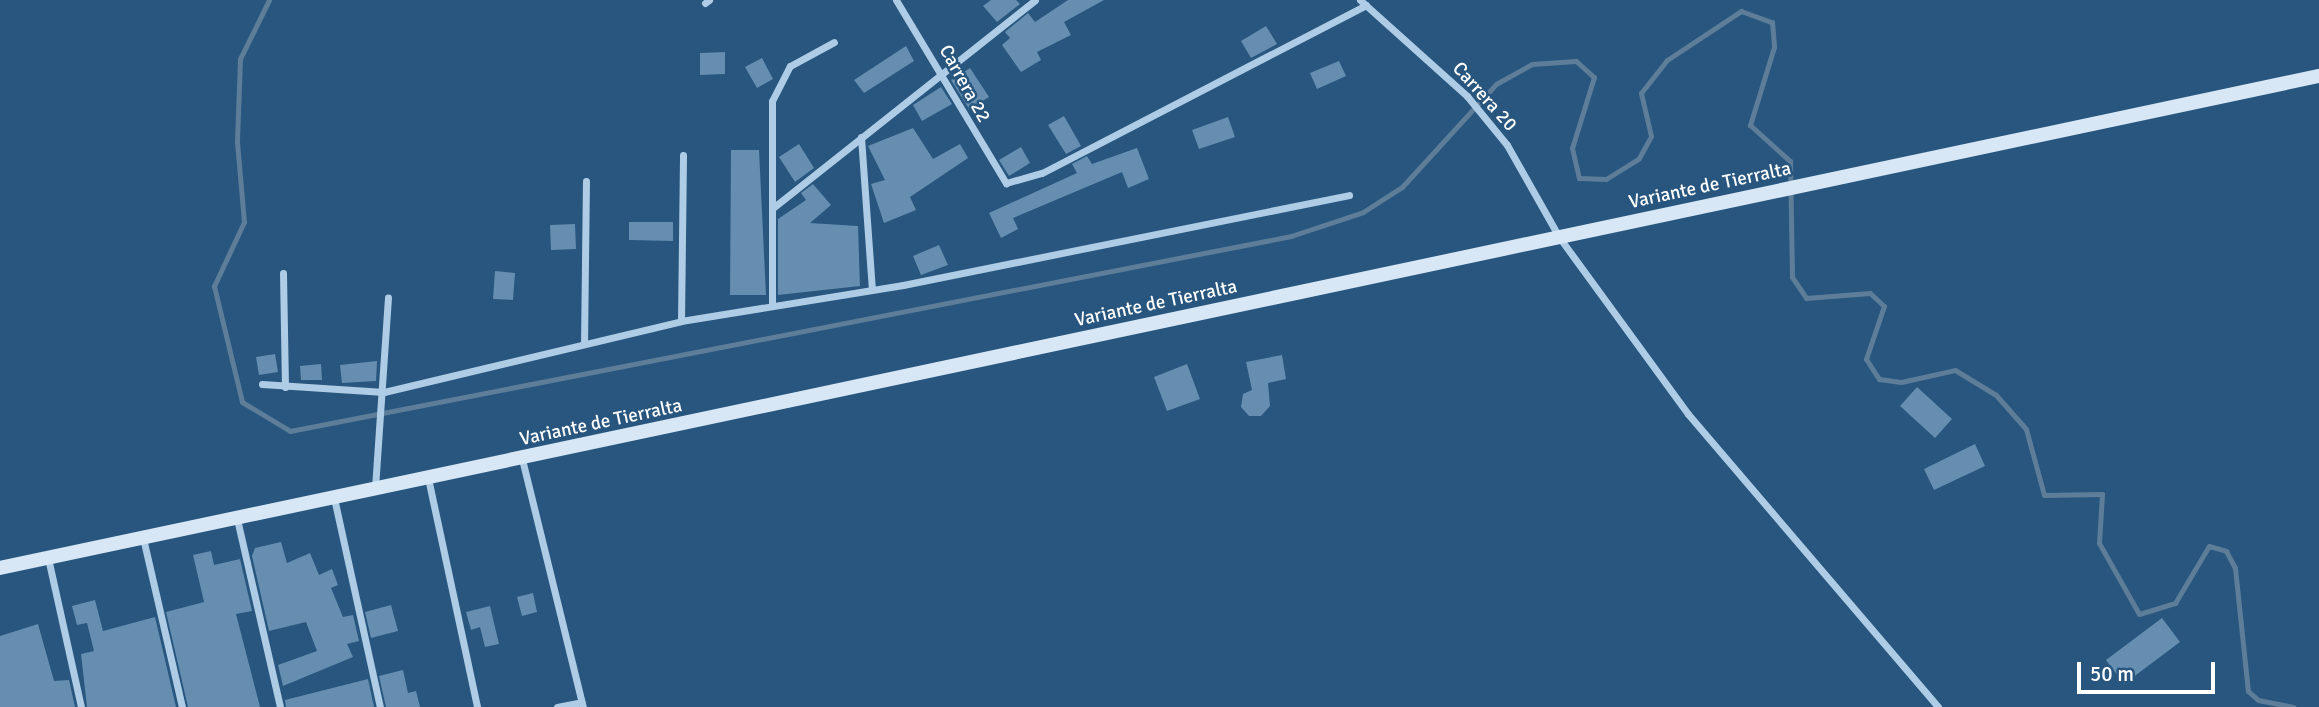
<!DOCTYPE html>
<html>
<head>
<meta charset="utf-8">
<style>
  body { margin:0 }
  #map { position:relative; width:2319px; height:707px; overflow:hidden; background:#28567e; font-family:Signika,sans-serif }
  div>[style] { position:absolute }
  .stream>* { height:5px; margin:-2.5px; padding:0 2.5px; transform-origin:2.5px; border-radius:2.5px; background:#5d7d99 }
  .building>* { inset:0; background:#658eb0 }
  .street>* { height:7px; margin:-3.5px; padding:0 3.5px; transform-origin:3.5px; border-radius:3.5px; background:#aecce5 }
  .secondary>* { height:14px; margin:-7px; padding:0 7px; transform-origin:7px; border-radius:7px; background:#d7e7f5 }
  span { translate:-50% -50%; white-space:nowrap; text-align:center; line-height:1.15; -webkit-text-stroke:5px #28567e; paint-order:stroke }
  .street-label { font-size:19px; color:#fff }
  .scale { position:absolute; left:2077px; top:662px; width:138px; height:32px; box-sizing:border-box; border:4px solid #fff; border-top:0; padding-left:9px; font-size:21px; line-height:24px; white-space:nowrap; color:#fff; -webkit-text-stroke:5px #28567e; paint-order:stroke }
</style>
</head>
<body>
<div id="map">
  <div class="stream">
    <i style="left:269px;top:0;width:66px;rotate:116.2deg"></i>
    <i style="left:240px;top:59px;width:83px;rotate:92.1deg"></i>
    <i style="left:237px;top:142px;width:80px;rotate:85deg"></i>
    <i style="left:244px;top:222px;width:71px;rotate:115.1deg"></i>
    <i style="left:214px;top:286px;width:119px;rotate:76.4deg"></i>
    <i style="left:242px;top:402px;width:56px;rotate:31.1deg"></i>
    <i style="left:290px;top:431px;width:1020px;rotate:-11.02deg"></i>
    <i style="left:1291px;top:236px;width:76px;rotate:-18.4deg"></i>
    <i style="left:1363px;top:212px;width:46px;rotate:-32.7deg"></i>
    <i style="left:1402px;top:187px;width:139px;rotate:-47.6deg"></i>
    <i style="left:1496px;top:84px;width:41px;rotate:-29.1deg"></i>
    <i style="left:1532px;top:64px;width:44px;rotate:-3.9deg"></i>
    <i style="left:1576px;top:61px;width:24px;rotate:42deg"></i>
    <i style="left:1594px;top:77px;width:74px;rotate:107.2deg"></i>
    <i style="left:1572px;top:148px;width:31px;rotate:77deg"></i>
    <i style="left:1579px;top:178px;width:27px;rotate:2deg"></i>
    <i style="left:1606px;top:179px;width:39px;rotate:-32deg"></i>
    <i style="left:1639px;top:158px;width:25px;rotate:-61deg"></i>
    <i style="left:1651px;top:136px;width:44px;rotate:-103.1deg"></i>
    <i style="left:1641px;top:93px;width:42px;rotate:-51.8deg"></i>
    <i style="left:1667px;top:60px;width:89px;rotate:-33.5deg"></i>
    <i style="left:1741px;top:11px;width:33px;rotate:20deg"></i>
    <i style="left:1772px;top:22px;width:25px;rotate:85deg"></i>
    <i style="left:1774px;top:47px;width:82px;rotate:107.1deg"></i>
    <i style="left:1750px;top:125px;width:54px;rotate:42deg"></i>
    <i style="left:1790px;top:161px;width:116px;rotate:89deg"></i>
    <i style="left:1792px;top:277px;width:25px;rotate:56deg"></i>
    <i style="left:1806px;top:298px;width:64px;rotate:-4.5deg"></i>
    <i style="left:1870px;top:293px;width:19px;rotate:43deg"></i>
    <i style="left:1884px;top:306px;width:56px;rotate:108.8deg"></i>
    <i style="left:1866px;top:359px;width:24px;rotate:57deg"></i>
    <i style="left:1879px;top:379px;width:22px;rotate:8deg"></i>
    <i style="left:1901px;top:382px;width:55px;rotate:-12.5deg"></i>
    <i style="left:1955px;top:370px;width:48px;rotate:31.4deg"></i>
    <i style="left:1996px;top:395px;width:45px;rotate:48.6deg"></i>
    <i style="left:2026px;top:429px;width:68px;rotate:74.7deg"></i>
    <i style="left:2044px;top:495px;width:58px;rotate:-1deg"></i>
    <i style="left:2102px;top:494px;width:49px;rotate:93.5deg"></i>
    <i style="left:2099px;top:543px;width:81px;rotate:60.6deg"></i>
    <i style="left:2139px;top:614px;width:38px;rotate:-17deg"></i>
    <i style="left:2175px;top:603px;width:66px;rotate:-59.2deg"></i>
    <i style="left:2209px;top:546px;width:18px;rotate:16deg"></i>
    <i style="left:2226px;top:551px;width:19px;rotate:62deg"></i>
    <i style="left:2235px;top:568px;width:124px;rotate:84deg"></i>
    <i style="left:2248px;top:691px;width:13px;rotate:42deg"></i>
    <i style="left:2258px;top:700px;width:36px;rotate:11deg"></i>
  </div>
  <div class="building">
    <i style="clip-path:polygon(991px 0,1016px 0,1020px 4px,997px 22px,983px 6px)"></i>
    <i style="clip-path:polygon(1068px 0,1104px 0,1064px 22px,1071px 35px,1037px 52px,1041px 60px,1021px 72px,1002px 45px,1010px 38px,1005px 32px,1028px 13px,1035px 22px)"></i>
    <i style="clip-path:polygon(1266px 26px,1277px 44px,1251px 58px,1241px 41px)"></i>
    <i style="clip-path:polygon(906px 46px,914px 61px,864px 93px,854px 80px)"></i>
    <i style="clip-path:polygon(725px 52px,725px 74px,700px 75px,700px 53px)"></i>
    <i style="clip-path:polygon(762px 58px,773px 79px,757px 88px,745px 67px)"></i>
    <i style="clip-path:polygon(1339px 61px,1346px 76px,1317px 89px,1310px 73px)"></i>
    <i style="clip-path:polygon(970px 68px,989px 97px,969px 109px,951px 80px)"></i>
    <i style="clip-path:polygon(941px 87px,952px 104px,922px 121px,913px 105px)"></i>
    <i style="clip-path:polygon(1064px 116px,1081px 146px,1066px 154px,1048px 125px)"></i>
    <i style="clip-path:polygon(1228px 117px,1235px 137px,1199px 149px,1192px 130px)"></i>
    <i style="clip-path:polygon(913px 128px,933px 159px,960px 144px,968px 158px,910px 197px,916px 210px,884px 223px,871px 184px,885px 180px,868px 146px)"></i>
    <i style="clip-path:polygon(799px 144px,814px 168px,795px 182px,779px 157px)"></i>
    <i style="clip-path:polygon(1021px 147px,1030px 163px,1009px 176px,999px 160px)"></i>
    <i style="clip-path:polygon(1137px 148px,1149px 179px,1128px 188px,1122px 172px,1013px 218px,1018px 229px,1001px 238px,989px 213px,1077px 173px,1072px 164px,1087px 156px,1092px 164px)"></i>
    <i style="clip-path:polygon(731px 150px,759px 150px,766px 295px,730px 295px)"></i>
    <i style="clip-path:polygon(813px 184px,831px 205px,810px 223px,858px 226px,860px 286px,778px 295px,778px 219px,806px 200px,801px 193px)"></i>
    <i style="clip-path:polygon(629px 222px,673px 222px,673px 241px,629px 240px)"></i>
    <i style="clip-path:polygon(575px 224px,576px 249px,551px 250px,550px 225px)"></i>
    <i style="clip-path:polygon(939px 245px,948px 265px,921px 275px,913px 256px)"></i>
    <i style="clip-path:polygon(495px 271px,515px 273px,513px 300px,493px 299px)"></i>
    <i style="clip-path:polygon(275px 354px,278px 372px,259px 375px,256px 357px)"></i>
    <i style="clip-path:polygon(1282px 355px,1286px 379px,1268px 383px,1270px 406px,1261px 416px,1249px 416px,1241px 407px,1243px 394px,1252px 390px,1246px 362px)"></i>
    <i style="clip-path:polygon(377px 361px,376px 381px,342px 383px,340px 365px)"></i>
    <i style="clip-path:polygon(321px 364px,322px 380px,301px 380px,300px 366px)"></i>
    <i style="clip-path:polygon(1187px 364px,1200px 399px,1167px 411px,1154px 377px)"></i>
    <i style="clip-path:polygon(1917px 387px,1952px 419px,1935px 438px,1900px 406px)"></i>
    <i style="clip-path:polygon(1975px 444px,1985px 466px,1934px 490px,1924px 469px)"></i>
    <i style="clip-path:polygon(281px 542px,287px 563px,310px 553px,319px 575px,332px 569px,338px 585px,331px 588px,343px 617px,353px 615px,359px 641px,347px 644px,353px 657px,283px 686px,278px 665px,317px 651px,306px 622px,269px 631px,252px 556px,255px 548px)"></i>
    <i style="clip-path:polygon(211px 551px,214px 565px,240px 559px,252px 611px,236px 614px,260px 707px,188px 707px,166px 612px,204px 602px,193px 555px)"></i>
    <i style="clip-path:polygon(533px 593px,537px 612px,522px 616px,517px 597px)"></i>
    <i style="clip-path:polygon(95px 600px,103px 631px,155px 617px,176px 707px,87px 707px,81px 654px,94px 651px,87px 623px,77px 625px,72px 606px)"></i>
    <i style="clip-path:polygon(391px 605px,398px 631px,371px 638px,365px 612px)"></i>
    <i style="clip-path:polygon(490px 606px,499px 644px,485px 647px,480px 627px,471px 630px,466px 612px)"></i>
    <i style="clip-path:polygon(2162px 618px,2180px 642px,2124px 684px,2106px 660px)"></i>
    <i style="clip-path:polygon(38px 624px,54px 681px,69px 680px,75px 707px,0 707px,0 636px)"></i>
    <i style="clip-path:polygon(403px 670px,408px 693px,416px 691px,420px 707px,386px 707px,379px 676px)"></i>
    <i style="clip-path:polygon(368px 679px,374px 707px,286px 707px,285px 700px)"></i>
  </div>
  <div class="street">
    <i style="left:896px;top:0;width:214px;rotate:59deg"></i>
    <i style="left:1006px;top:183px;width:37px;rotate:-16deg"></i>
    <i style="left:1042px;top:173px;width:365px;rotate:-27.4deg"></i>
    <i style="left:1360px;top:0;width:144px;rotate:41.9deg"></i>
    <i style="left:1467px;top:96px;width:63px;rotate:50.8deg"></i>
    <i style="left:1507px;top:145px;width:106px;rotate:60.5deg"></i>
    <i style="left:1559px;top:237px;width:219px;rotate:53.9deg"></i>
    <i style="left:1688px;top:414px;width:385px;rotate:49.5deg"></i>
    <i style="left:705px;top:3px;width:5px;rotate:-37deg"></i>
    <i style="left:861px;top:137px;width:153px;rotate:85.9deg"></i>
    <i style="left:774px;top:207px;width:333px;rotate:-38.4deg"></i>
    <i style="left:283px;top:273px;width:114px;rotate:89deg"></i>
    <i style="left:772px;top:306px;width:205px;rotate:-90deg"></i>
    <i style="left:772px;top:101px;width:39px;rotate:-63deg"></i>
    <i style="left:790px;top:66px;width:50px;rotate:-28.6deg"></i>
    <i style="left:681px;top:321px;width:166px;rotate:-89.3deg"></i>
    <i style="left:584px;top:344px;width:163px;rotate:-89.3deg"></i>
    <i style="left:262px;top:384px;width:122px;rotate:3.8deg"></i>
    <i style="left:384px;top:392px;width:305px;rotate:-13.4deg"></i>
    <i style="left:681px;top:321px;width:225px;rotate:-9.2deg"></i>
    <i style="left:903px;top:285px;width:455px;rotate:-11.4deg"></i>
    <i style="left:522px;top:459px;width:255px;rotate:76.2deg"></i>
    <i style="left:428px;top:478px;width:234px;rotate:77.9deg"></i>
    <i style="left:375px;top:488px;width:191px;rotate:-86.1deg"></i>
    <i style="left:334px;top:498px;width:214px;rotate:77.6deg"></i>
    <i style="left:237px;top:519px;width:193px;rotate:77.1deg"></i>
    <i style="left:143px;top:538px;width:173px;rotate:77deg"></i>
    <i style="left:48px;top:558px;width:153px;rotate:77.5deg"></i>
    <i style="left:557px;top:707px;width:25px;rotate:-11deg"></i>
  </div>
  <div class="secondary">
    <i style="left:0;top:568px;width:2371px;rotate:-11.98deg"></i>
  </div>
  <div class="street-label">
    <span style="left:964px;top:84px;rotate:61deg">Carrera 22</span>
    <span style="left:1484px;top:97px;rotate:48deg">Carrera 20</span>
    <span style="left:1710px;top:186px;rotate:-12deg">Variante de Tierralta</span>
    <span style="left:1156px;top:304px;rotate:-12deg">Variante de Tierralta</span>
    <span style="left:601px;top:423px;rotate:-12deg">Variante de Tierralta</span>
  </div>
  <div class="scale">50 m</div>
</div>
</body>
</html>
